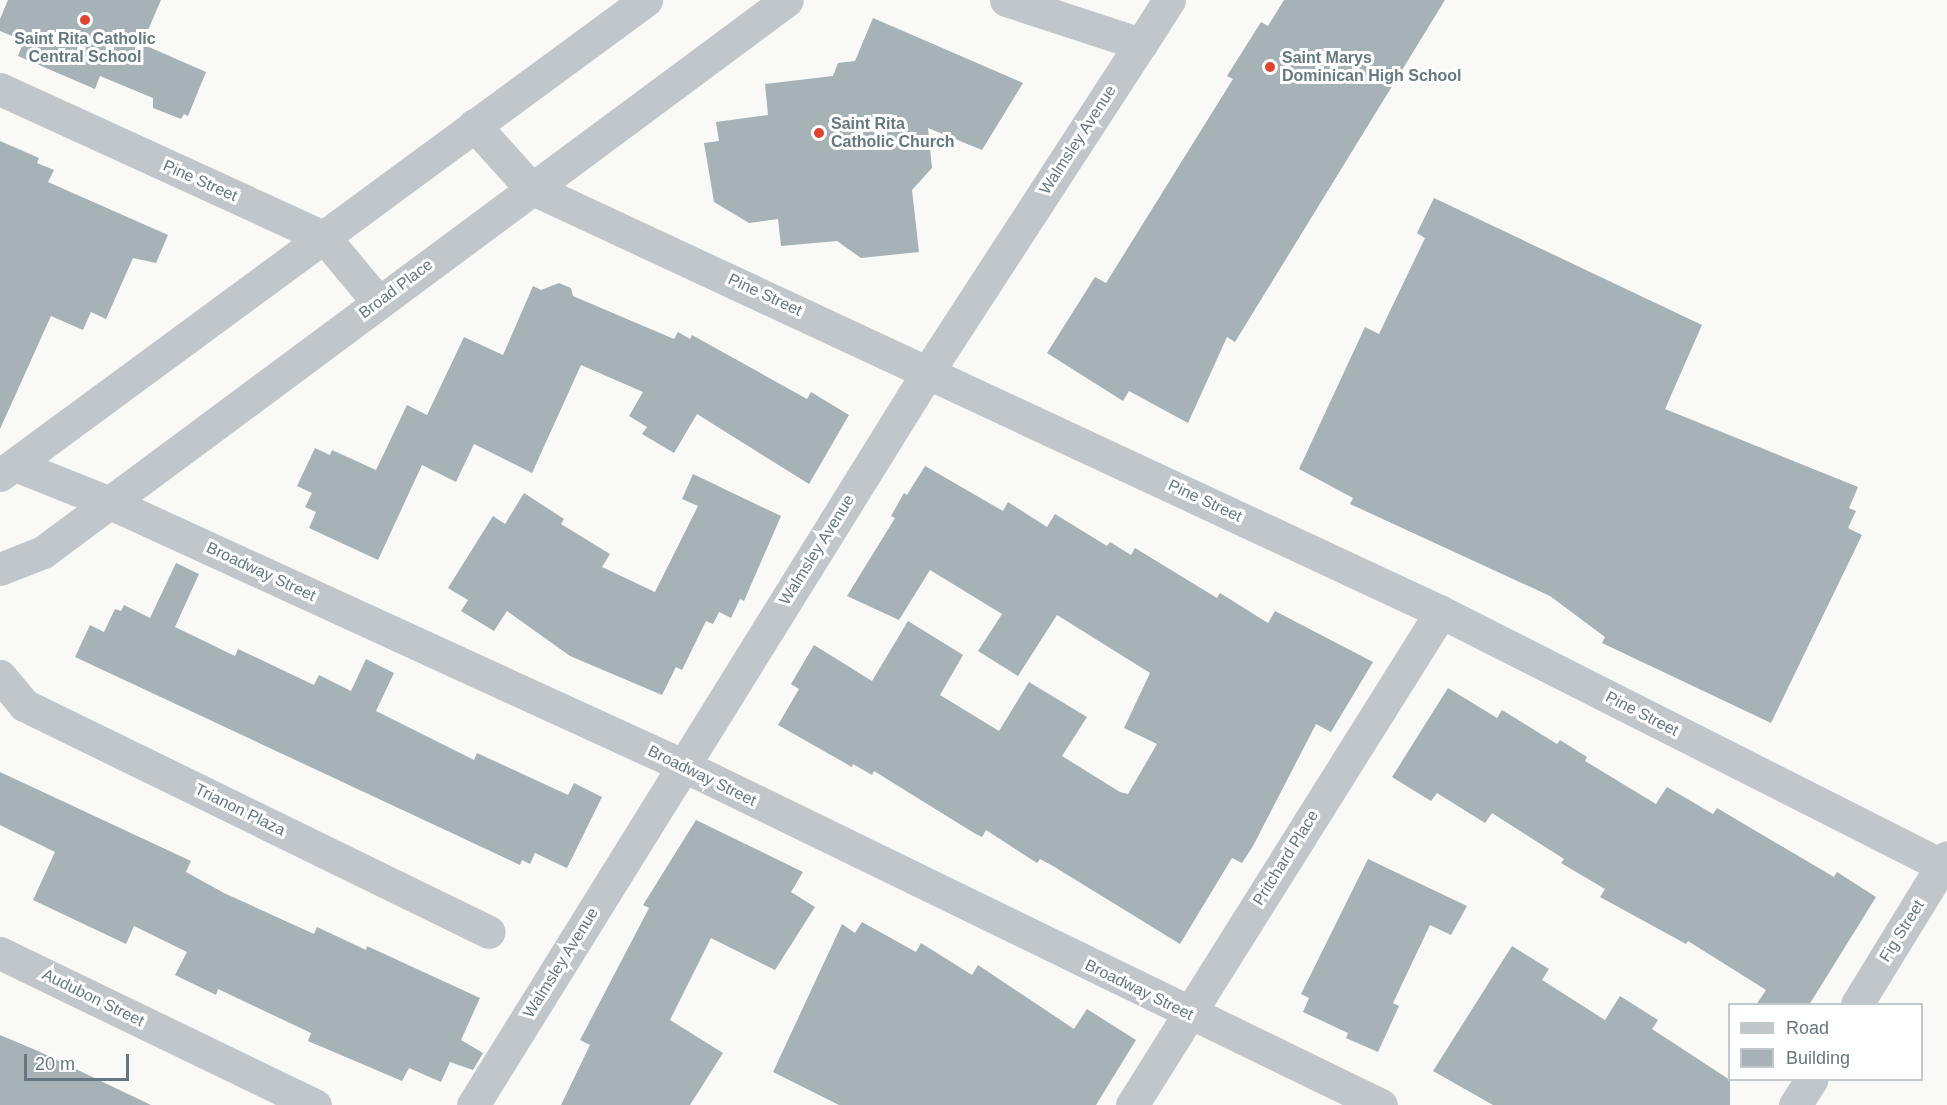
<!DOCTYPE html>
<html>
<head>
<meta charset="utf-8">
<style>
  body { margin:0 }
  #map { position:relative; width:1947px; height:1105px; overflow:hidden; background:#f9f9f7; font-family:Arial,sans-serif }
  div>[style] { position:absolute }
  .building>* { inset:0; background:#a7b2b6 }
  .minor>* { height:33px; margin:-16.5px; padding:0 16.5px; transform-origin:16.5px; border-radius:16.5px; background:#c0c6c9 }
  .tertiary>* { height:33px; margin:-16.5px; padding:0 16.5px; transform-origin:16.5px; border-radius:16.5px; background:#c0c6c9 }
  .dots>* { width:16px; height:16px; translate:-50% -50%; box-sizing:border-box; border:3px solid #fff; border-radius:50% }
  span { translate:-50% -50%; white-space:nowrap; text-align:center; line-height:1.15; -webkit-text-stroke:6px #fff; paint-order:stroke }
  .poi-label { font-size:16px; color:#657881; font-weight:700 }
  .left { translate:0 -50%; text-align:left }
  .street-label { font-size:16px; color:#657881 }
  .legend { position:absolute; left:1728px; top:1003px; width:195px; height:78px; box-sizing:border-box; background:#fff; border:2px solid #c1c9cd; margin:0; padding:8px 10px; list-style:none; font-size:18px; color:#657881 }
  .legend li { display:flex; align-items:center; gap:12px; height:30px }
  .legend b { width:30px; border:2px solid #c1c9cd }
  .scale { position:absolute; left:24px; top:1054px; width:105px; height:27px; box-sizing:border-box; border:3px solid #657881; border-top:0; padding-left:8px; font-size:18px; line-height:21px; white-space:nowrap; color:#657881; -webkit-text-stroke:4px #fff; paint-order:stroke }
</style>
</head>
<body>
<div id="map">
  <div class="building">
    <i style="clip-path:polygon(8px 0,161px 0,142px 44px,206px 72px,188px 116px,184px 114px,181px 119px,153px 108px,153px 98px,100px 76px,95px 89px,18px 56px,24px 41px,0 31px,0 19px)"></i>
    <i style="clip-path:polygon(1284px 0,1445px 0,1235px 342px,1227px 337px,1188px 423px,1129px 391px,1123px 401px,1047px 353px,1095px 277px,1106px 283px,1233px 79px,1227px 76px,1261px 22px,1268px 26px)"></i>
    <i style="clip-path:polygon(873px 18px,1023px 83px,982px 150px,928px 128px,932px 168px,912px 190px,919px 252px,861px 258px,837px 241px,781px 246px,778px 219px,749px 223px,714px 202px,704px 143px,719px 141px,716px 122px,768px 115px,765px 84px,833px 76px,838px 63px,855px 61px)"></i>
    <i style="clip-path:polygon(0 141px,39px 158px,37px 163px,54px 170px,48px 182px,168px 235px,156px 263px,133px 258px,106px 319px,91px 312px,83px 330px,51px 316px,0 429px)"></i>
    <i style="clip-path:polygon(1434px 198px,1702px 325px,1665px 409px,1858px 487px,1849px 508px,1856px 511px,1848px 528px,1862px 535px,1771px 723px,1602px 643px,1605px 637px,1550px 596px,1350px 504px,1353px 498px,1299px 469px,1365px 327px,1379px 334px,1425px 238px,1417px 233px)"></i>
    <i style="clip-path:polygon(559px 283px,571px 288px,573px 296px,674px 339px,678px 332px,690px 339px,692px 335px,807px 399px,811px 392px,849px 415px,809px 484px,697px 414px,674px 453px,642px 434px,647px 427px,629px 416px,643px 392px,581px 365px,532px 473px,474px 444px,456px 482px,422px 465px,378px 560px,309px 528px,316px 512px,305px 507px,312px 493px,297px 486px,315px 448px,330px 455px,332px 450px,376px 470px,407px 405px,427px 415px,464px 337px,503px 355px,533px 286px,541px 290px)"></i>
    <i style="clip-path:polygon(925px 466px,1003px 511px,1008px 502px,1047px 527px,1055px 514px,1107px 546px,1110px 542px,1131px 555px,1135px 548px,1217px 598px,1220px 593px,1268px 623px,1275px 611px,1373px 662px,1331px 732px,1316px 724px,1253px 846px,1242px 863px,1232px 858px,1180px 944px,1053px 866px,1040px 859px,1037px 863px,986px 830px,982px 837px,974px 833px,874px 771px,872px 775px,853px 764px,852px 767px,778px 725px,799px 689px,791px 684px,814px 645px,872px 681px,908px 621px,963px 655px,940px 695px,999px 731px,1029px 682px,1087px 717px,1062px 756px,1120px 792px,1128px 794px,1157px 744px,1124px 728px,1150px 673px,1057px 615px,1018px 676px,978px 651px,1002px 614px,930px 570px,899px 620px,847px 596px,895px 518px,891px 516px,904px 493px,907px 495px)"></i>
    <i style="clip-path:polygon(693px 474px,781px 516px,744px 601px,740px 599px,731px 618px,719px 612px,713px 624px,706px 621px,682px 670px,676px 667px,662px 695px,570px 656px,507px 611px,494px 631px,461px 611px,468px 600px,448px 588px,493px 516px,505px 524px,524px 493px,564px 519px,561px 524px,610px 554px,602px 567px,655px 592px,698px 506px,682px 499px)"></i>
    <i style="clip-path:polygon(176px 563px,199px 574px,175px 627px,235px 656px,238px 649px,314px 685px,319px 675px,351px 691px,366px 659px,394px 673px,376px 711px,474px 760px,477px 753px,568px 795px,574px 783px,602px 797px,567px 868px,535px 853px,530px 864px,522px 860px,520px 865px,75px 657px,90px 625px,104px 632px,115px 609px,121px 611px,124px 605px,150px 618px)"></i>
    <i style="clip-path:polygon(1448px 688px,1497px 718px,1502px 710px,1557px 744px,1560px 740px,1587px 757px,1585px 761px,1656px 804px,1667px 787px,1713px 814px,1717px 808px,1834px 877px,1837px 872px,1876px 897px,1809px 1005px,1756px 1005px,1766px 990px,1688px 941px,1686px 944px,1600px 897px,1605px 889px,1561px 863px,1564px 859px,1492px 813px,1485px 823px,1437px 793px,1431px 801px,1392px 777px)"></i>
    <i style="clip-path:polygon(0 772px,191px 861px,186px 872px,224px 893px,314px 934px,317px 927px,366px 950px,367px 946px,480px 998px,461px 1040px,483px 1053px,473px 1070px,450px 1062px,441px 1082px,409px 1068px,402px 1081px,308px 1041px,311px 1033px,218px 989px,216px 995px,175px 975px,187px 952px,134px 926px,126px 944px,33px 900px,55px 852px,0 825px)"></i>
    <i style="clip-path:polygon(696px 820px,803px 872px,791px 892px,815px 907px,775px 970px,711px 938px,670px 1020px,723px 1053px,690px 1105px,561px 1105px,590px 1045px,580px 1040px,649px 908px,643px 905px)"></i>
    <i style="clip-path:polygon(1368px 859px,1467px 906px,1451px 935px,1430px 925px,1393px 1003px,1399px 1006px,1378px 1052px,1346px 1038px,1348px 1033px,1303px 1012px,1309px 998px,1301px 994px)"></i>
    <i style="clip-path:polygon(862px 922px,916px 952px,921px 943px,972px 975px,978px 965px,1074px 1029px,1087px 1009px,1136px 1040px,1096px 1105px,839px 1105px,773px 1072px,842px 924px,855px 933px)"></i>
    <i style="clip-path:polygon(1512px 946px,1549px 969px,1542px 980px,1605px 1020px,1620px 996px,1658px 1020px,1652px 1029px,1730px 1080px,1730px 1105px,1493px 1105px,1433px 1071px)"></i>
    <i style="clip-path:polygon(0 1035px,38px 1051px,151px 1105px,0 1105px)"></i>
  </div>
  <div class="minor">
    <i style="left:0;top:89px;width:356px;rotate:24.6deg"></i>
    <i style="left:324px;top:237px;width:85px;rotate:50.3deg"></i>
    <i style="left:474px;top:125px;width:85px;rotate:47.9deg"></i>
    <i style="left:531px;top:188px;width:1004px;rotate:24.98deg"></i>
    <i style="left:1441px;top:612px;width:567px;rotate:26.84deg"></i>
    <i style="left:15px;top:465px;width:100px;rotate:21.7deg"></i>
    <i style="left:108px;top:502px;width:634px;rotate:24.62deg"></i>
    <i style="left:684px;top:766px;width:775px;rotate:25.94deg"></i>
    <i style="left:0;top:676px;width:38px;rotate:50deg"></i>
    <i style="left:24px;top:705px;width:517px;rotate:26.02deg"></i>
    <i style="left:0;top:953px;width:350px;rotate:25.8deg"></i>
    <i style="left:1857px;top:1004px;width:172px;rotate:-58.5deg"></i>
    <i style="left:473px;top:1105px;width:865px;rotate:-58.18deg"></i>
    <i style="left:929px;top:370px;width:389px;rotate:-57deg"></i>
    <i style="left:1132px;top:1105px;width:582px;rotate:-57.92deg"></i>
    <i style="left:1795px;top:1105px;width:30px;rotate:-57deg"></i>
  </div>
  <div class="tertiary">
    <i style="left:1006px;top:0;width:142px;rotate:18.1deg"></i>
    <i style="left:1141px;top:44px;width:52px;rotate:-57.5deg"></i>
    <i style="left:0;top:475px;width:802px;rotate:-36.33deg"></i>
    <i style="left:0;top:569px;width:46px;rotate:-21.6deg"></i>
    <i style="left:43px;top:552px;width:926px;rotate:-36.57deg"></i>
  </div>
  <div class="dots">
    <i style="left:85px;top:20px;background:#e04430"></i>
    <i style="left:1270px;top:67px;background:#e04430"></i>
    <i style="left:819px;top:133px;background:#e04430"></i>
  </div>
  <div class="poi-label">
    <span style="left:85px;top:48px">Saint Rita Catholic<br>Central School</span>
    <span class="left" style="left:1282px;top:67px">Saint Marys<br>Dominican High School</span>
    <span class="left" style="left:831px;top:133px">Saint Rita<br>Catholic Church</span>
  </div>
  <div class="street-label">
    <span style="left:1078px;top:140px;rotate:-57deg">Walmsley Avenue</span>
    <span style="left:200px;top:181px;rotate:24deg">Pine Street</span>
    <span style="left:396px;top:289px;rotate:-37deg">Broad Place</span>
    <span style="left:765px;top:295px;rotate:25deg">Pine Street</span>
    <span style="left:1205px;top:501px;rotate:25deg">Pine Street</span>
    <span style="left:817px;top:550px;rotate:-58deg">Walmsley Avenue</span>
    <span style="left:261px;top:572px;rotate:25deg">Broadway Street</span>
    <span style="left:1642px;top:714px;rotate:27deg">Pine Street</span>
    <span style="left:702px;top:776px;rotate:26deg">Broadway Street</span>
    <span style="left:240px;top:810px;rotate:26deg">Trianon Plaza</span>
    <span style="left:1286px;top:858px;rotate:-58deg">Pritchard Place</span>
    <span style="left:1902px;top:931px;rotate:-58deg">Fig Street</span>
    <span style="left:561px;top:963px;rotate:-58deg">Walmsley Avenue</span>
    <span style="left:1139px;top:990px;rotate:26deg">Broadway Street</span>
    <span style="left:93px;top:998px;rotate:26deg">Audubon Street</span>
  </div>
  <ul class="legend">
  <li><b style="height:8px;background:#c0c6c9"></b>Road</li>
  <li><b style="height:16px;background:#a7b2b6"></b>Building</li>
  </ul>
  <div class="scale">20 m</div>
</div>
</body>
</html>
